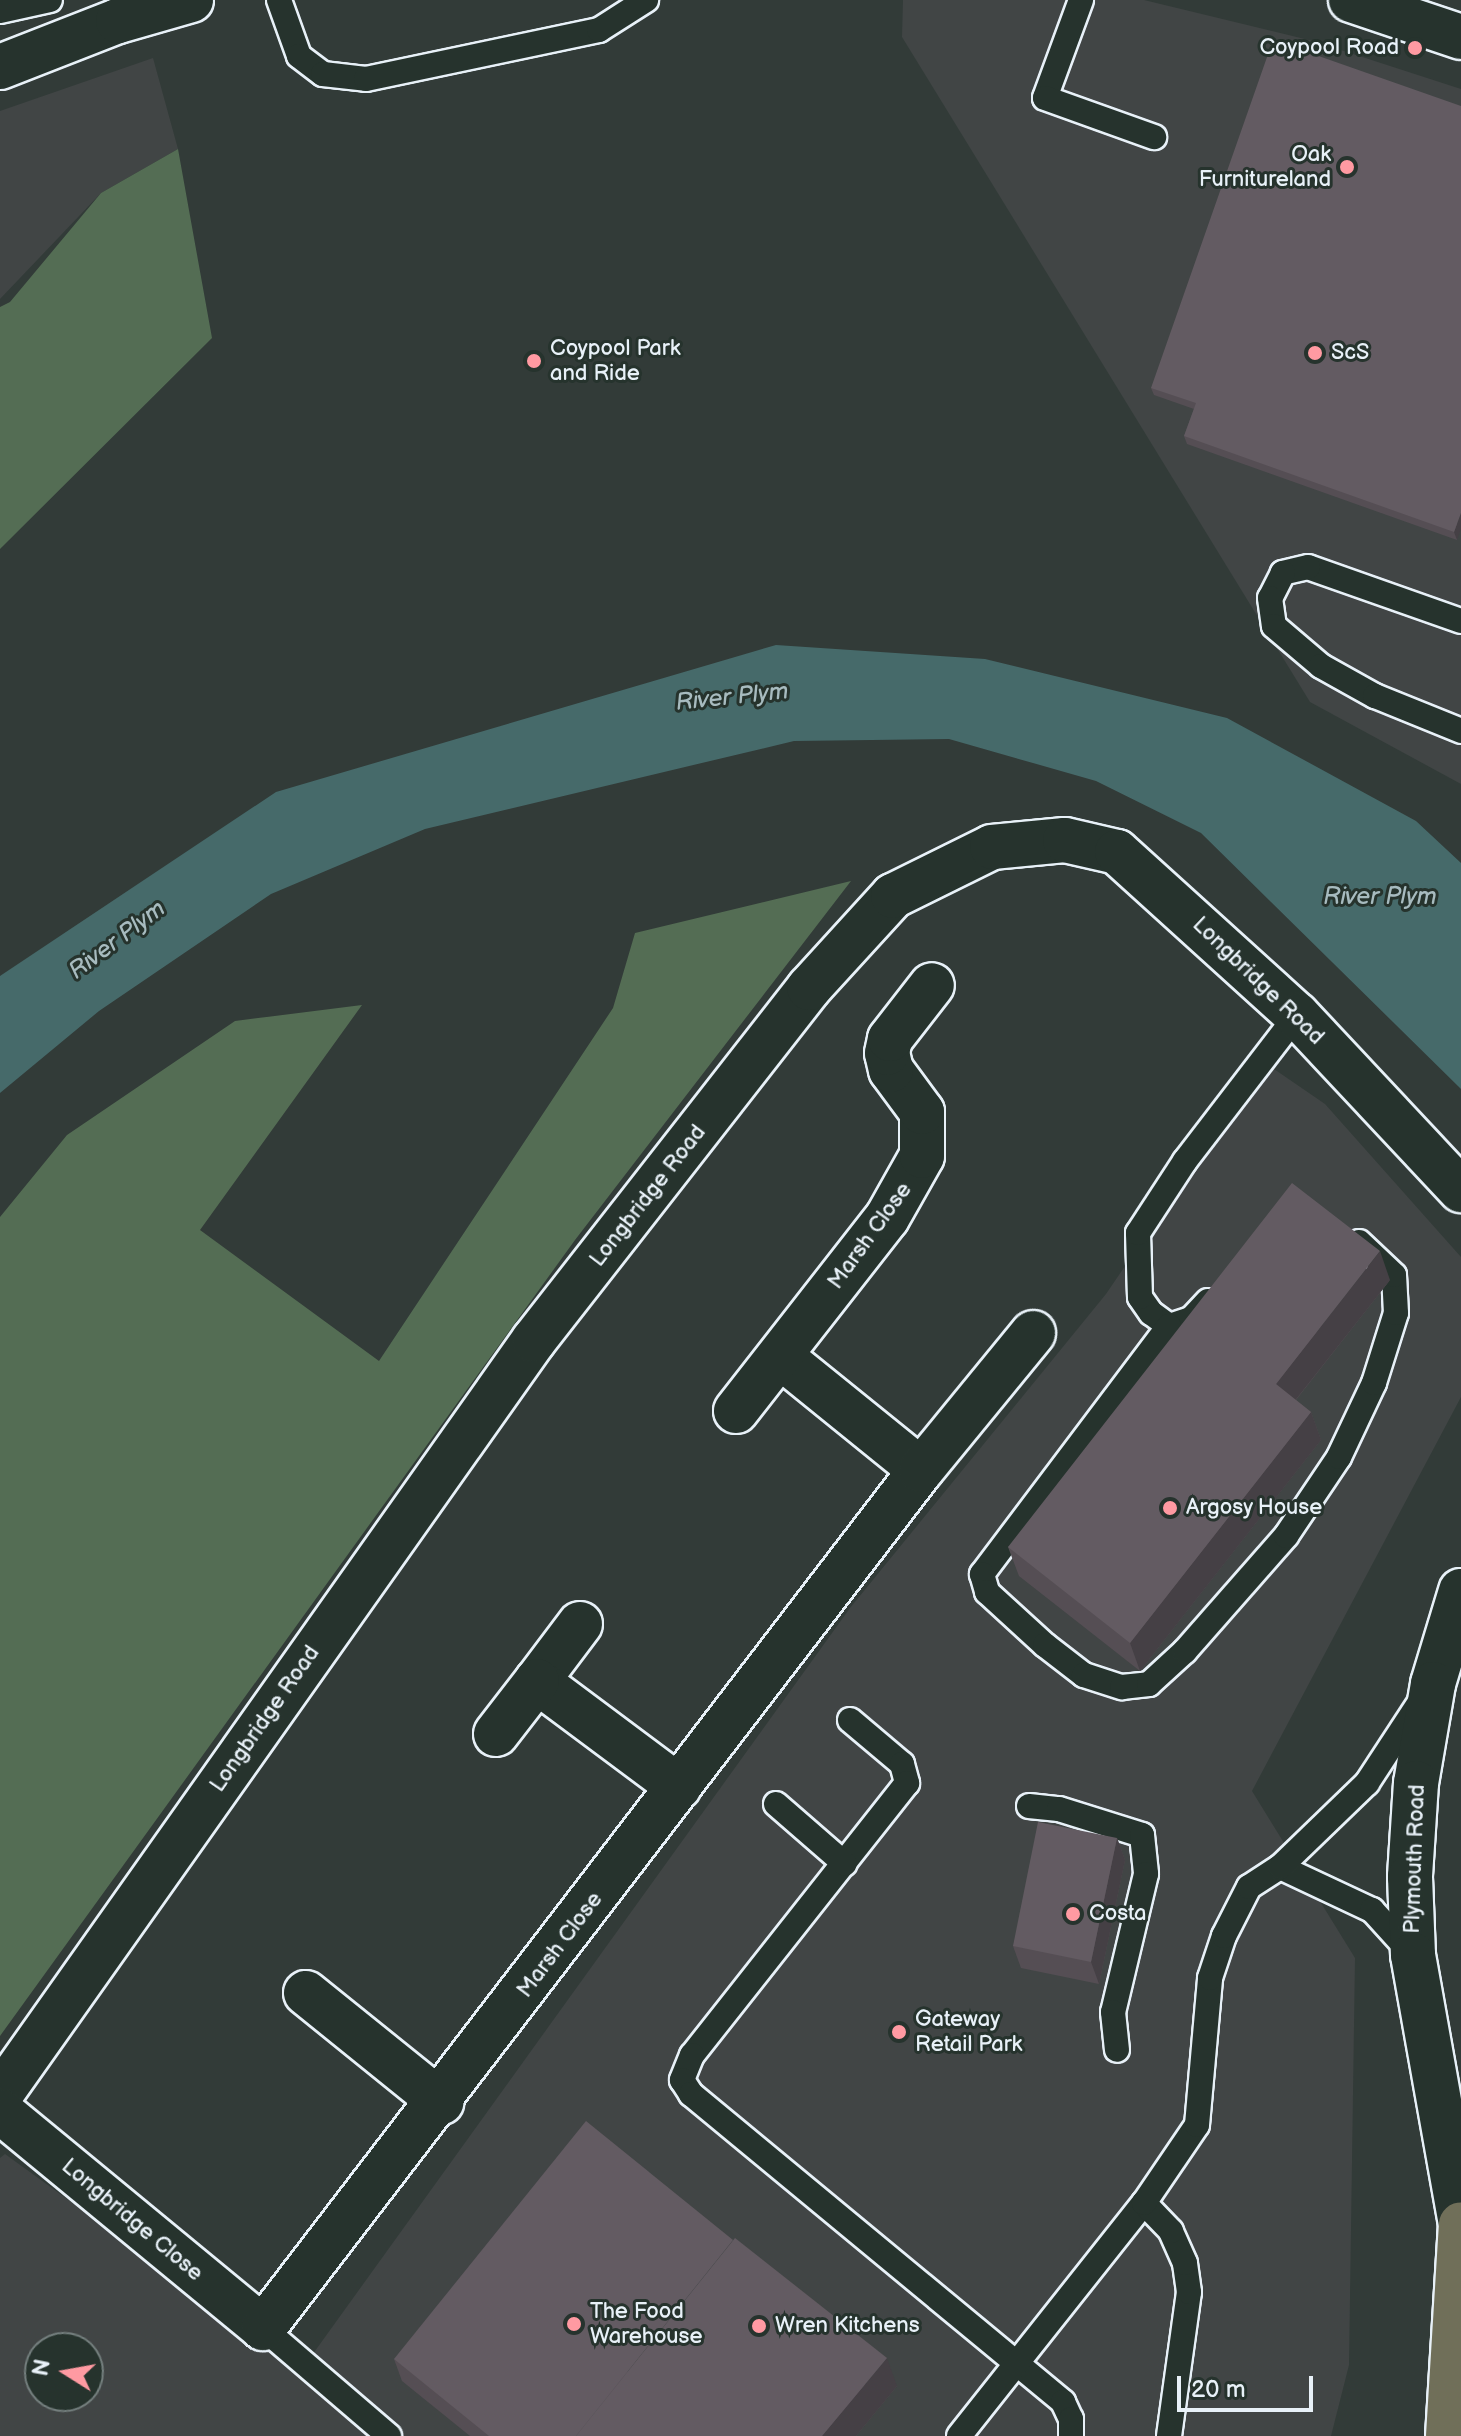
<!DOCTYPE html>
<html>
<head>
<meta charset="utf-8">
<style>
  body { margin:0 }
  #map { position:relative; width:1461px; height:2436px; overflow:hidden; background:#323b38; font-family:"Balsamiq Sans",sans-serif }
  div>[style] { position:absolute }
  .built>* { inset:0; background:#414545 }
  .green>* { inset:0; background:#546d54 }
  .water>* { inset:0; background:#466a6a }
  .roads { filter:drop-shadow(2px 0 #e8f1f8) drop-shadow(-2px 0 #e8f1f8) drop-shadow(0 2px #e8f1f8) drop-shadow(0 -2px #e8f1f8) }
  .lane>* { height:24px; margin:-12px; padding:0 12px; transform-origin:12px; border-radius:12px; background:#26332d }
  .street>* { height:44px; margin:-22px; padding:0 22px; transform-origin:22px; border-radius:22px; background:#26332d }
  .secondary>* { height:44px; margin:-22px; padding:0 22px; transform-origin:22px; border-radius:22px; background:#26332d }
  .highway>* { height:44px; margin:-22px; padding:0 22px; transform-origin:22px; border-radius:22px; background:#706f59 }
  .wall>* { inset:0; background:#554e54 }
  .shaded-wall>* { inset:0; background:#454045 }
  .building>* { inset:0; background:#635b62 }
  .dots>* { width:22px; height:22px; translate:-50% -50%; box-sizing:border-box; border:4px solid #26332d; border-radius:50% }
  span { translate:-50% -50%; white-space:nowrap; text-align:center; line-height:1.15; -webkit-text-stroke:6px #26332d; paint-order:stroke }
  .poi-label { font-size:22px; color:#e8f1f8 }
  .right { translate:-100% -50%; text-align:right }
  .left { translate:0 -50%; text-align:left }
  .street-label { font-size:22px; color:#e8f1f8 }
  .water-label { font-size:24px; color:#a7bbbf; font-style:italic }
  .north { position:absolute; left:24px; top:2332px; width:80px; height:80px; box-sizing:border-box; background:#26332d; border:2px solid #747f7e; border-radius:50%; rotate:281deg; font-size:22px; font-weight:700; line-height:32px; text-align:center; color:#e8f1f8 }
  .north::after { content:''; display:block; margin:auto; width:28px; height:36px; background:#ff9aa2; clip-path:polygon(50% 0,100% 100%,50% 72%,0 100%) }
  .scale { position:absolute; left:1177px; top:2376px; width:136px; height:36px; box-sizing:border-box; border:4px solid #e8f1f8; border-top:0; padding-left:10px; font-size:24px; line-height:28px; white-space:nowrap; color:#e8f1f8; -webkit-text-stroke:6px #26332d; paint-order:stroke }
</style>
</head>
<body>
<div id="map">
  <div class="built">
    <i style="clip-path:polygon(903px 0,1144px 0,1313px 41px,1461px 89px,1461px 784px,1310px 702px,902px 37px)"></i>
    <i style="clip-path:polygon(153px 58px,178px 149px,101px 193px,0 299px,0 111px)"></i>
    <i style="clip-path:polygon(evenodd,1264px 1062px,1325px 1104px,1461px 1257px,1461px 1397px,1252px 1791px,1355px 1958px,1349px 2365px,1331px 2436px,0 2436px,0 2158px,5px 2154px,302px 2369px,850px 1608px,1106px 1294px,1264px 1062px,40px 2348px,88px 2348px,88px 2396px,40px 2396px,40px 2348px)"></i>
  </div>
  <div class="green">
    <i style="clip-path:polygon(178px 149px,212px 338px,0 549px,0 307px,10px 302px,101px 193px)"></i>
    <i style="clip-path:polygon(851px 881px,575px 1240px,0 2036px,0 1217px,67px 1135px,235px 1021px,362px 1005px,200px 1230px,379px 1361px,613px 1008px,635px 933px)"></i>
  </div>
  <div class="water">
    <i style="clip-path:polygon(776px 645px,985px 659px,1227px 718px,1416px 821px,1461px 863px,1461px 1089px,1201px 833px,1096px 781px,949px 739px,794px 741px,425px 829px,271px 894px,99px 1011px,0 1093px,0 976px,276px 792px)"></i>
  </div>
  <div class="roads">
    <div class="lane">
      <i style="left:279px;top:0;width:59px;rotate:70.3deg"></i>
      <i style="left:299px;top:56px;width:30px;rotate:37deg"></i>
      <i style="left:323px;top:74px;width:43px;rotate:6.6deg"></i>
      <i style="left:366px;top:79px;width:238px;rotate:-11.9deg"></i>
      <i style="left:599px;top:30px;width:56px;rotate:-32.6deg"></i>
      <i style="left:1081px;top:0;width:104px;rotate:110.2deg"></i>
      <i style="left:1045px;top:98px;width:116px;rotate:19.7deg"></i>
      <i style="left:0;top:11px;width:51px;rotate:-12.4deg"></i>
      <i style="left:1461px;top:621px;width:162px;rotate:-160.6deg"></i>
      <i style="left:1308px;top:567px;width:26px;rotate:167deg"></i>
      <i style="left:1283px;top:573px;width:28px;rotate:117deg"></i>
      <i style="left:1270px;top:598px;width:28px;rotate:82deg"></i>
      <i style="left:1274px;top:626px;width:62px;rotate:40.4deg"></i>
      <i style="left:1321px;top:666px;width:62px;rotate:29.1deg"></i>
      <i style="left:1375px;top:696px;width:93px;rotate:22.1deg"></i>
      <i style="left:1208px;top:1301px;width:25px;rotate:133deg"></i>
      <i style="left:1191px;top:1319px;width:23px;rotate:162deg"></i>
      <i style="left:1169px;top:1326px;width:22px;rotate:-144deg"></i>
      <i style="left:1151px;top:1313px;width:19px;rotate:-125deg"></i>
      <i style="left:1140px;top:1297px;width:64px;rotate:-91.8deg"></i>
      <i style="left:1138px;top:1233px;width:86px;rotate:-56.9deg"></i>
      <i style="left:1185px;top:1161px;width:184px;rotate:-52.5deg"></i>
      <i style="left:1169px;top:1326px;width:311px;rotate:127deg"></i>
      <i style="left:982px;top:1574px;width:19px;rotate:74deg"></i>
      <i style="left:987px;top:1592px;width:79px;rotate:42.4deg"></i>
      <i style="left:1045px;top:1645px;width:49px;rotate:37.6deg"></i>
      <i style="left:1084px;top:1675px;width:40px;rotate:18deg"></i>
      <i style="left:1122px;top:1687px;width:27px;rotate:-6deg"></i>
      <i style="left:1149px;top:1684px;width:49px;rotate:-42.5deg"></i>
      <i style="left:1185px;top:1651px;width:153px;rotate:-48.7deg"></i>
      <i style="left:1286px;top:1536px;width:95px;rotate:-56.1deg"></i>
      <i style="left:1339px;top:1457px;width:82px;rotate:-64.7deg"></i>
      <i style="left:1374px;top:1383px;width:73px;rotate:-72.6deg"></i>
      <i style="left:1396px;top:1313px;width:38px;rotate:-93deg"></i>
      <i style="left:1394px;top:1275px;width:48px;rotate:-136.7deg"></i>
      <i style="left:850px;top:1720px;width:68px;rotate:40.2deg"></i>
      <i style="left:902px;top:1764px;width:20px;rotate:75deg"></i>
      <i style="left:907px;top:1783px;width:347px;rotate:128.3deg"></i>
      <i style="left:692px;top:2055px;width:27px;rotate:112deg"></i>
      <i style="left:682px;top:2080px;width:17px;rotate:57deg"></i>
      <i style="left:691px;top:2094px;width:483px;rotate:39.6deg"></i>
      <i style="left:1063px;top:2402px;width:19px;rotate:65deg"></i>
      <i style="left:1071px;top:2419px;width:17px;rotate:90deg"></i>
      <i style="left:776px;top:1804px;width:91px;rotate:41deg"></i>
      <i style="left:1029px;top:1806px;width:30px;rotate:6deg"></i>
      <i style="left:1059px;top:1809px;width:87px;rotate:17.4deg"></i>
      <i style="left:1142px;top:1835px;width:39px;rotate:84deg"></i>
      <i style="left:1146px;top:1874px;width:142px;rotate:103.4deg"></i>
      <i style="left:1113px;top:2012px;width:38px;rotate:84deg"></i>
      <i style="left:1280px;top:1867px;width:102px;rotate:25.1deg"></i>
      <i style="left:1372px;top:1910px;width:59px;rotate:47.7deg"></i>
      <i style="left:263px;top:2328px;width:166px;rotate:40.6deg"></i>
      <i style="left:959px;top:2436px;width:298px;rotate:-51.6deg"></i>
      <i style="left:1169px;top:2436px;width:145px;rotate:-82.1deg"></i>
      <i style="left:1189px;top:2292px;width:29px;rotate:-98deg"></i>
      <i style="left:1185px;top:2263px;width:35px;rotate:-114deg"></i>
      <i style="left:1171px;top:2231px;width:39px;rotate:-134deg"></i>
      <i style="left:1144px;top:2203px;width:94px;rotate:-55.8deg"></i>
      <i style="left:1197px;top:2125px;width:148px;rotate:-84.9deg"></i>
      <i style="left:1210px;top:1978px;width:44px;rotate:-71.6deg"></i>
      <i style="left:1224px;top:1936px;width:55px;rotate:-63deg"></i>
      <i style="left:1249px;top:1887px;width:37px;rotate:-33deg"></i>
      <i style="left:1280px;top:1867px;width:121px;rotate:-44deg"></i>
      <i style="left:1367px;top:1783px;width:97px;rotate:-56.8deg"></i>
    </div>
    <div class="street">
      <i style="left:1351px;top:0;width:116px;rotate:18.6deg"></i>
      <i style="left:0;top:67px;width:127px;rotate:-21.3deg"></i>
      <i style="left:118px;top:21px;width:76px;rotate:-16deg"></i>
      <i style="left:780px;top:1356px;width:181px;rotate:39deg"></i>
      <i style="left:736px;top:1411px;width:245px;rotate:-52deg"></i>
      <i style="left:887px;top:1218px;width:71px;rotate:-60.6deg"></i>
      <i style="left:922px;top:1156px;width:44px;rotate:-90deg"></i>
      <i style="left:922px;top:1112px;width:52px;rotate:-126.4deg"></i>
      <i style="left:891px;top:1070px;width:17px;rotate:-103deg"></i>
      <i style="left:887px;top:1053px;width:14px;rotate:-78deg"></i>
      <i style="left:890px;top:1039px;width:68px;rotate:-52.1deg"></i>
      <i style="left:580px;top:1624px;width:71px;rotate:127deg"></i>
      <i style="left:537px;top:1681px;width:177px;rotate:36.7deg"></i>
      <i style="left:496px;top:1734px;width:67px;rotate:-52.3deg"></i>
      <i style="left:306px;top:1993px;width:174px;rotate:38.9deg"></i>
      <i style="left:0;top:2095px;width:925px;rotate:-54.73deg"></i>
      <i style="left:534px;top:1340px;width:447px;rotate:-52deg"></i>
      <i style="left:809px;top:988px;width:125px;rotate:-47.6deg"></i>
      <i style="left:893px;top:896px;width:110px;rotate:-26.3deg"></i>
      <i style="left:992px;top:847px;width:73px;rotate:-5.5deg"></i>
      <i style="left:1065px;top:840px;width:53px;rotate:13deg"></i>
      <i style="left:1117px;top:852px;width:243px;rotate:42.2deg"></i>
      <i style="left:1297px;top:1015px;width:240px;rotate:46.9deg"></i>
      <i style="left:0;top:2111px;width:341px;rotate:39.5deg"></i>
      <i style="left:263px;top:2328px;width:1081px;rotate:-52.52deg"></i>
      <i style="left:921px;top:1470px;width:177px;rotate:-50.7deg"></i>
    </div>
    <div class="secondary">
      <i style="left:1461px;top:1591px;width:97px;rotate:106.8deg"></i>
      <i style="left:1433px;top:1684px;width:100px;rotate:99.7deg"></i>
      <i style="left:1416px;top:1783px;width:94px;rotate:93.7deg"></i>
      <i style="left:1410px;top:1877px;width:78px;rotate:87.8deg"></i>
      <i style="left:1413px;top:1955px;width:274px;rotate:79.9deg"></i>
    </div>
    <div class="highway">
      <i style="left:1448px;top:2436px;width:212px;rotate:-86.5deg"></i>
    </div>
  </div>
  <div class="wall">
    <i style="clip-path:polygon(1461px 106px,1457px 540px,1187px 444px,1184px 436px,1194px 409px,1154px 395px,1151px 388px)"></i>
    <i style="clip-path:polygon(1390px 1280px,1296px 1400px,1311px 1412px,1321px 1440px,1140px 1671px,1019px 1576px,1008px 1547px)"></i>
    <i style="clip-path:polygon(1117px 1838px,1125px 1860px,1099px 1984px,1021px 1968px,1013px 1946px)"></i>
    <i style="clip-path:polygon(394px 2359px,897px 2386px,856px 2436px,470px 2436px,402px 2381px)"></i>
  </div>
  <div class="shaded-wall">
    <i style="clip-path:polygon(1461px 513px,1461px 529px,1457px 540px,1454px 532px)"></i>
    <i style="clip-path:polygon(1380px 1251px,1390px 1280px,1286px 1412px,1276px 1384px)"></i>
    <i style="clip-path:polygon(1311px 1412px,1321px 1440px,1140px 1671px,1130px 1643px)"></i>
    <i style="clip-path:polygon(1117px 1838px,1125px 1860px,1099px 1984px,1091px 1962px)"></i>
    <i style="clip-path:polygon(887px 2358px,897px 2386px,856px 2436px,822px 2436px)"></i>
  </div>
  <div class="building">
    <i style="clip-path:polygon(1273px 40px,1461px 106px,1461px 513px,1454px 532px,1184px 436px,1196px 403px,1151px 388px)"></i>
    <i style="clip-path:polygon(1292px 1183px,1380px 1251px,1276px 1384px,1311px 1412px,1130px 1643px,1008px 1547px)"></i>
    <i style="clip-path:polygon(1038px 1822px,1117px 1838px,1091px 1962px,1013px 1946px)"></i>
    <i style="clip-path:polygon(586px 2121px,733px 2240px,576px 2436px,489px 2436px,394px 2359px)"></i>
    <i style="clip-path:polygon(735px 2238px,887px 2358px,822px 2436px,576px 2436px)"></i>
  </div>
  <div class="dots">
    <i style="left:1415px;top:48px;background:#ff9aa2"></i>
    <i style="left:1347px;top:167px;background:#ff9aa2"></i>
    <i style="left:1315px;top:353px;background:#ff9aa2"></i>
    <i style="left:534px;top:361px;background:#ff9aa2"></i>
    <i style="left:1170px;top:1508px;background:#ff9aa2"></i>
    <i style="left:1073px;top:1914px;background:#ff9aa2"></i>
    <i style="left:899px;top:2032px;background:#ff9aa2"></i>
    <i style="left:574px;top:2324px;background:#ff9aa2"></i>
    <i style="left:759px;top:2326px;background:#ff9aa2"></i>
  </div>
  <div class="poi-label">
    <span class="right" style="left:1399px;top:48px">Coypool Road</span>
    <span class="right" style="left:1331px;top:167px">Oak<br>Furnitureland</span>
    <span class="left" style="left:550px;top:361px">Coypool Park<br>and Ride</span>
    <span class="left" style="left:1331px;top:353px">ScS</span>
    <span class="left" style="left:1186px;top:1508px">Argosy House</span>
    <span class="left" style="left:1089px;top:1914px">Costa</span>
    <span class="left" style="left:915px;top:2032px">Gateway<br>Retail Park</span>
    <span class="left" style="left:590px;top:2324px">The Food<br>Warehouse</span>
    <span class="left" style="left:775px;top:2326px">Wren Kitchens</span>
  </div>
  <div class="street-label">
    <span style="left:1258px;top:981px;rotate:44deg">Longbridge Road</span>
    <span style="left:648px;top:1196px;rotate:-52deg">Longbridge Road</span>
    <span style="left:870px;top:1236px;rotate:-54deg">Marsh Close</span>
    <span style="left:265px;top:1719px;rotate:-55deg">Longbridge Road</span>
    <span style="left:1415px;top:1859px;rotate:-88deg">Plymouth Road</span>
    <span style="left:560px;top:1945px;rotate:-53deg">Marsh Close</span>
    <span style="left:132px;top:2220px;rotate:40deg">Longbridge Close</span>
  </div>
  <div class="water-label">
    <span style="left:732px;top:697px;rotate:-6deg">River Plym</span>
    <span style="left:1380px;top:897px">River Plym</span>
    <span style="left:117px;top:940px;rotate:-37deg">River Plym</span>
  </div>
  <div class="north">N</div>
  <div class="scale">20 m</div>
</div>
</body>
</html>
